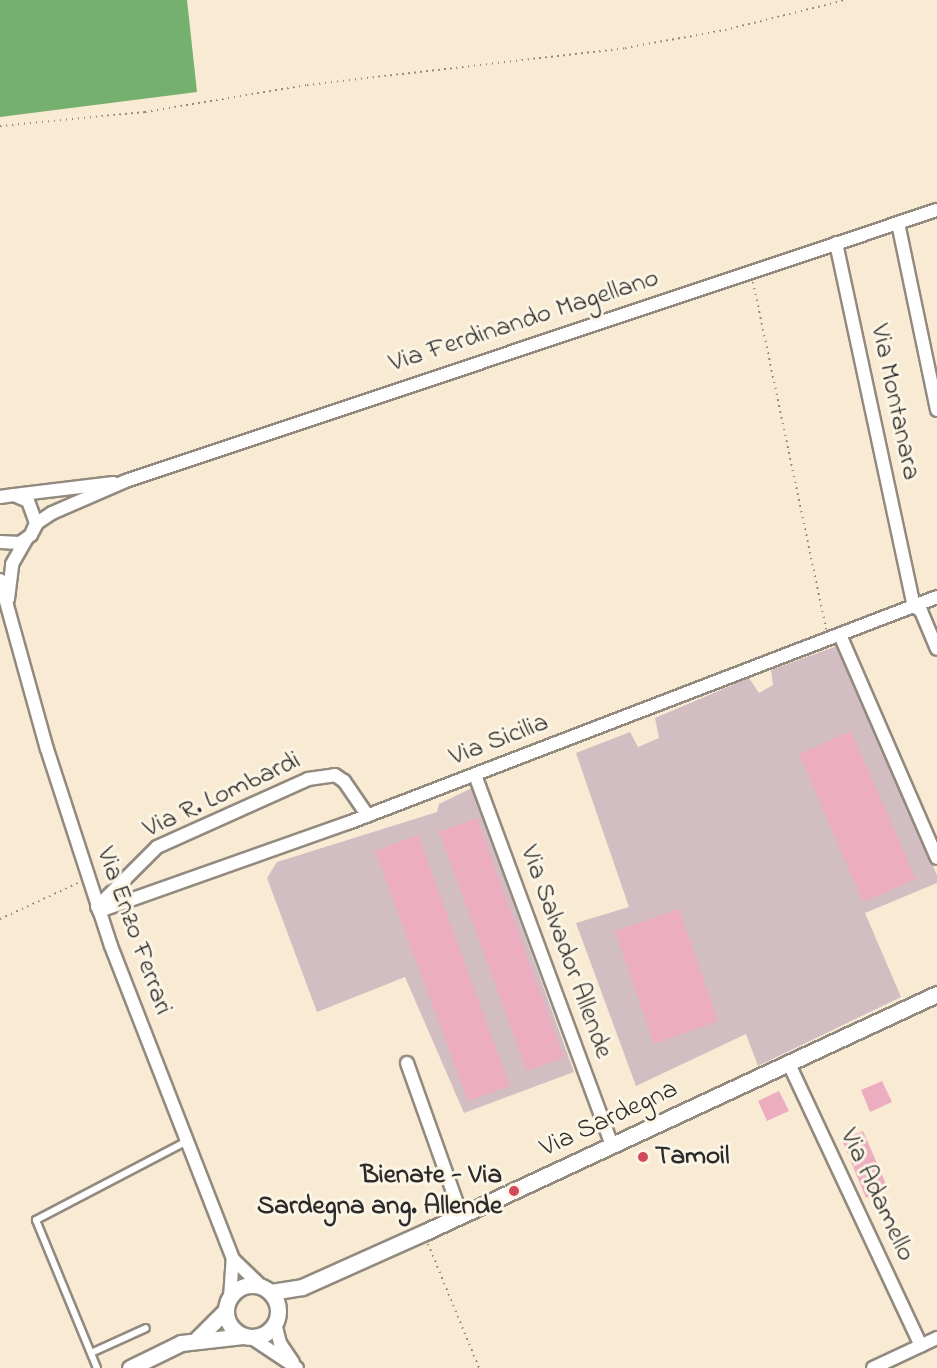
<!DOCTYPE html>
<html>
<head>
<meta charset="utf-8">
<style>
  body { margin:0 }
  #map { position:relative; width:937px; height:1368px; overflow:hidden; background:#f8ead3; font-family:"Indie Flower",sans-serif }
  div>[style] { position:absolute }
  .industrial>* { inset:0; background:#d2bec2 }
  .forest>* { inset:0; background:#76b06f }
  .building>* { inset:0; background:#edadc0 }
  .path>* { height:2px; margin-top:-1px; transform-origin:0; background:repeating-linear-gradient(90deg,#928a7f 0 1.5px,transparent 0 6px) }
  .roads { filter:drop-shadow(2px 0 #928a7f) drop-shadow(-2px 0 #928a7f) drop-shadow(0 2px #928a7f) drop-shadow(0 -2px #928a7f) }
  .service>* { height:6px; margin:-3px; padding:0 3px; transform-origin:3px; border-radius:3px; background:#fff }
  .minor>* { height:12px; margin:-6px; padding:0 6px; transform-origin:6px; border-radius:6px; background:#fff }
  .tertiary>* { height:15px; margin:-7.5px; padding:0 7.5px; transform-origin:7.5px; border-radius:7.5px; background:#fff }
  .tertiary>.ring { margin:-7.5px; padding:0; box-sizing:content-box; background:none; border:15px solid #fff; border-radius:50% }
  .dots>* { width:16px; height:16px; translate:-50% -50%; box-sizing:border-box; border:3px solid #fcf5e5; border-radius:50% }
  span { translate:-50% -50%; white-space:nowrap; text-align:center; line-height:1.15; -webkit-text-stroke:6px #fcf5e5; paint-order:stroke }
  .street-label { font-size:27px; color:#2b2b2b }
  .poi-label { font-size:27px; color:#2b2b2b; font-weight:700 }
  .left { translate:0 -50%; text-align:left }
  .right { translate:-100% -50%; text-align:right }
</style>
</head>
<body>
<div id="map">
  <div class="industrial">
    <i style="clip-path:polygon(837px 646px,937px 875px,937px 883px,865px 913px,901px 997px,758px 1066px,746px 1034px,636px 1086px,576px 923px,629px 907px,576px 753px,630px 732px,638px 747px,659px 738px,655px 718px,749px 678px,759px 693px,773px 685px,771px 670px)"></i>
    <i style="clip-path:polygon(472px 788px,574px 1072px,464px 1113px,405px 977px,317px 1012px,267px 878px,277px 862px,437px 812px,439px 804px)"></i>
  </div>
  <div class="forest">
    <i style="clip-path:polygon(0 0,187px 0,197px 92px,0 117px)"></i>
  </div>
  <div class="building">
    <i style="clip-path:polygon(851px 731px,916px 879px,863px 902px,799px 754px)"></i>
    <i style="clip-path:polygon(477px 818px,564px 1057px,527px 1071px,439px 832px)"></i>
    <i style="clip-path:polygon(418px 835px,510px 1086px,468px 1101px,375px 851px)"></i>
    <i style="clip-path:polygon(679px 909px,718px 1021px,654px 1044px,615px 931px)"></i>
    <i style="clip-path:polygon(882px 1081px,892px 1102px,870px 1112px,861px 1090px)"></i>
    <i style="clip-path:polygon(779px 1091px,789px 1111px,767px 1121px,758px 1101px)"></i>
    <i style="clip-path:polygon(863px 1131px,888px 1189px,866px 1198px,842px 1140px)"></i>
  </div>
  <div class="path">
    <i style="left:0;top:126px;width:146px;rotate:-5.5deg"></i>
    <i style="left:145px;top:112px;width:164px;rotate:-9.5deg"></i>
    <i style="left:307px;top:85px;width:320px;rotate:-6.6deg"></i>
    <i style="left:625px;top:48px;width:102px;rotate:-10.2deg"></i>
    <i style="left:725px;top:30px;width:124px;rotate:-14deg"></i>
    <i style="left:753px;top:282px;width:355px;rotate:78.1deg"></i>
    <i style="left:0;top:919px;width:86px;rotate:-24.8deg"></i>
    <i style="left:428px;top:1244px;width:134px;rotate:67.6deg"></i>
  </div>
  <div class="roads">
    <div class="service">
      <i style="left:91px;top:1353px;width:60px;rotate:-24.4deg"></i>
      <i style="left:97px;top:1368px;width:160px;rotate:-112.4deg"></i>
      <i style="left:36px;top:1220px;width:170px;rotate:-27.6deg"></i>
    </div>
    <div class="minor">
      <i style="left:898px;top:223px;width:191px;rotate:78.2deg"></i>
      <i style="left:836px;top:243px;width:371px;rotate:77.9deg"></i>
      <i style="left:914px;top:606px;width:9px;rotate:36deg"></i>
      <i style="left:921px;top:611px;width:41px;rotate:67.2deg"></i>
      <i style="left:14px;top:495px;width:100px;rotate:-6.9deg"></i>
      <i style="left:0;top:497px;width:14px;rotate:-8deg"></i>
      <i style="left:14px;top:495px;width:15px;rotate:23deg"></i>
      <i style="left:28px;top:501px;width:23px;rotate:70deg"></i>
      <i style="left:36px;top:523px;width:13px;rotate:113deg"></i>
      <i style="left:31px;top:535px;width:14px;rotate:144deg"></i>
      <i style="left:20px;top:543px;width:20px;rotate:-177deg"></i>
      <i style="left:33px;top:531px;width:9px;rotate:-63deg"></i>
      <i style="left:37px;top:523px;width:18px;rotate:-34deg"></i>
      <i style="left:52px;top:513px;width:81px;rotate:-23.4deg"></i>
      <i style="left:126px;top:481px;width:855px;rotate:-18.48deg"></i>
      <i style="left:0;top:580px;width:175px;rotate:74.5deg"></i>
      <i style="left:47px;top:749px;width:207px;rotate:72deg"></i>
      <i style="left:111px;top:946px;width:336px;rotate:68.7deg"></i>
      <i style="left:233px;top:1259px;width:39px;rotate:44deg"></i>
      <i style="left:8px;top:599px;width:35px;rotate:-83deg"></i>
      <i style="left:12px;top:564px;width:28px;rotate:-60deg"></i>
      <i style="left:840px;top:635px;width:243px;rotate:66.5deg"></i>
      <i style="left:475px;top:775px;width:395px;rotate:69.7deg"></i>
      <i style="left:97px;top:907px;width:85px;rotate:-45deg"></i>
      <i style="left:157px;top:847px;width:166px;rotate:-24.2deg"></i>
      <i style="left:308px;top:779px;width:27px;rotate:-8deg"></i>
      <i style="left:335px;top:775px;width:11px;rotate:34deg"></i>
      <i style="left:344px;top:781px;width:42px;rotate:55.6deg"></i>
      <i style="left:99px;top:911px;width:264px;rotate:-19.5deg"></i>
      <i style="left:348px;top:823px;width:631px;rotate:-20.99deg"></i>
      <i style="left:407px;top:1063px;width:161px;rotate:70.4deg"></i>
      <i style="left:789px;top:1064px;width:311px;rotate:64.9deg"></i>
      <i style="left:230px;top:1298px;width:39px;rotate:-86deg"></i>
      <i style="left:275px;top:1323px;width:21px;rotate:76deg"></i>
      <i style="left:280px;top:1343px;width:23px;rotate:56deg"></i>
      <i style="left:252px;top:1338px;width:54px;rotate:33.7deg"></i>
      <i style="left:873px;top:1368px;width:71px;rotate:-25.1deg"></i>
    </div>
    <div class="tertiary">
      <i class="ring" style="left:226px;top:1285px;width:37px;height:37px"></i>
      <i style="left:271px;top:1292px;width:31px;rotate:-9deg"></i>
      <i style="left:302px;top:1287px;width:133px;rotate:-24.1deg"></i>
      <i style="left:423px;top:1233px;width:567px;rotate:-24.94deg"></i>
      <i style="left:197px;top:1339px;width:40px;rotate:-45deg"></i>
      <i style="left:130px;top:1368px;width:57px;rotate:-26.1deg"></i>
      <i style="left:181px;top:1343px;width:62px;rotate:-6.4deg"></i>
    </div>
  </div>
  <div class="dots">
    <i style="left:643px;top:1157px;background:#d1495b"></i>
    <i style="left:514px;top:1191px;background:#d1495b"></i>
  </div>
  <div class="street-label">
    <span style="left:524px;top:321px;rotate:-18deg">Via Ferdinando Magellano</span>
    <span style="left:895px;top:402px;rotate:78deg">Via Montanara</span>
    <span style="left:499px;top:740px;rotate:-21deg">Via Sicilia</span>
    <span style="left:222px;top:795px;rotate:-25deg">Via R. Lombardi</span>
    <span style="left:134px;top:931px;rotate:70deg">Via Enzo Ferrari</span>
    <span style="left:566px;top:952px;rotate:70deg">Via Salvador Allende</span>
    <span style="left:609px;top:1119px;rotate:-25deg">Via Sardegna</span>
    <span style="left:877px;top:1195px;rotate:65deg">Via Adamello</span>
  </div>
  <div class="poi-label">
    <span class="left" style="left:655px;top:1157px">Tamoil</span>
    <span class="right" style="left:502px;top:1191px">Bienate - Via<br>Sardegna ang. Allende</span>
  </div>
</div>
</body>
</html>
